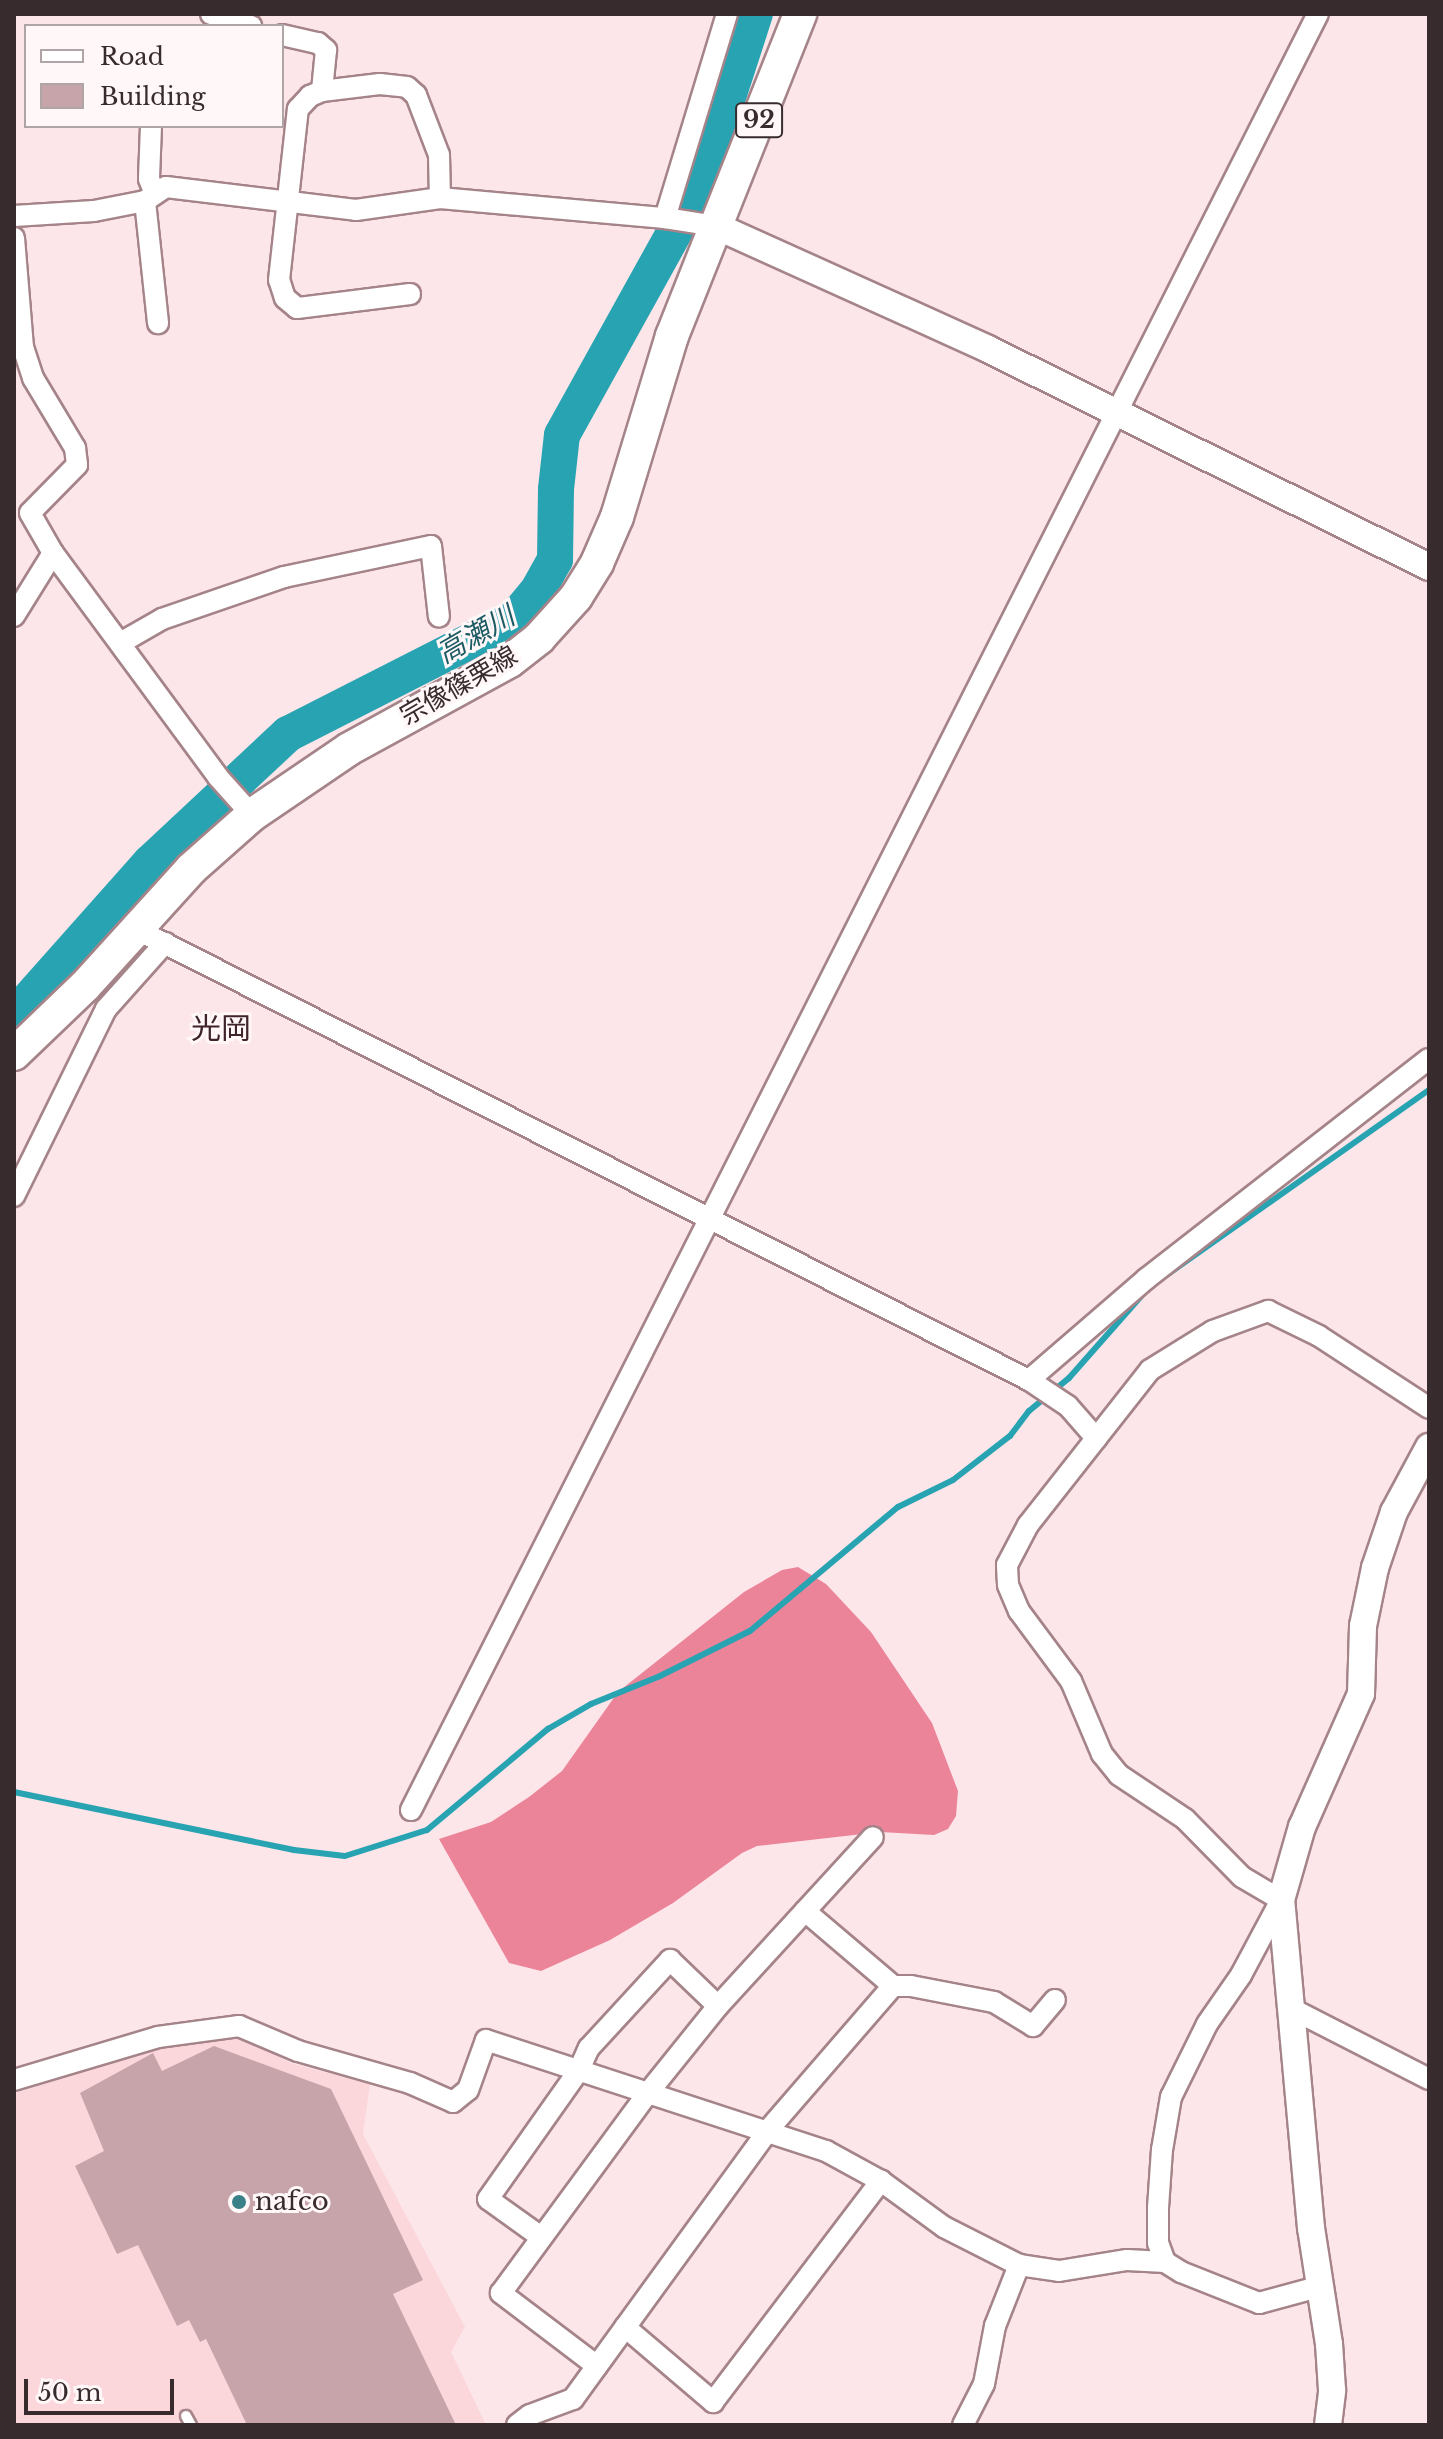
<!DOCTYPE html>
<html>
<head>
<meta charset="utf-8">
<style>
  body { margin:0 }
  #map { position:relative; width:1443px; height:2439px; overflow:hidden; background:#fce6e9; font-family:"Libre Baskerville","Noto Sans JP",serif }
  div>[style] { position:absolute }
  .built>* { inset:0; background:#fbd7dc }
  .forest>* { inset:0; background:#ec8499 }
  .stream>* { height:6px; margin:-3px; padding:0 3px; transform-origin:3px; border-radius:3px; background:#28a3b1 }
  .river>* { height:36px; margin:-18px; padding:0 18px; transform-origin:18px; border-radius:18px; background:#28a3b1 }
  .building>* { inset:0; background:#c6a4a9 }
  .roads { filter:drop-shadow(2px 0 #a58489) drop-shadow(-2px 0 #a58489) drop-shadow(0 2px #a58489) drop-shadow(0 -2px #a58489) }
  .service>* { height:10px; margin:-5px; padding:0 5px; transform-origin:5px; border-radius:5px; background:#fff }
  .minor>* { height:20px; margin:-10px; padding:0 10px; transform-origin:10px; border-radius:10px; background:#fff }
  .tertiary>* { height:26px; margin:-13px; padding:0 13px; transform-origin:13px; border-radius:13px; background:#fff }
  .primary>* { height:32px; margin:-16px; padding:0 16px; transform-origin:16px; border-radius:16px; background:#fff }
  .dots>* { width:22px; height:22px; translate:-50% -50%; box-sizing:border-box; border:4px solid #fff7f8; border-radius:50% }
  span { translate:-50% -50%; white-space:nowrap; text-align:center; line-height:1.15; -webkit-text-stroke:6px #fff7f8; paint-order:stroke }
  .shield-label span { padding:2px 6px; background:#fff7f8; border:2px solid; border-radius:6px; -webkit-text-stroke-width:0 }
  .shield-label { font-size:24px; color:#382b2d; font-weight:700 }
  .street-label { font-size:26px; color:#382b2d }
  .poi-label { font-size:26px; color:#382b2d }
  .left { translate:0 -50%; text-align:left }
  .water-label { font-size:28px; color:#1c5b63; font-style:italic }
  .quarter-label { font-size:30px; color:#3e2328 }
  .frame { position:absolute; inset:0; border:16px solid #382b2d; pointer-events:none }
  .legend { position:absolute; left:24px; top:24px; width:260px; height:104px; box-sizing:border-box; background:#fff7f8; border:2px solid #afa5a7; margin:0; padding:10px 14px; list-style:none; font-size:24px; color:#382b2d }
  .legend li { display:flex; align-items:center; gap:16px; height:40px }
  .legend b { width:40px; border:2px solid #afa5a7 }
  .scale { position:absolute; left:24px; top:2379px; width:150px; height:36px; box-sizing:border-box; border:4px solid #382b2d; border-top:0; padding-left:10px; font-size:24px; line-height:28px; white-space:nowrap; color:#382b2d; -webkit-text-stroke:6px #fff7f8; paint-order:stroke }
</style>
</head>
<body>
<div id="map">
  <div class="built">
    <i style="clip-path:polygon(242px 2035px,290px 2063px,370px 2084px,363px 2134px,465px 2327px,451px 2352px,486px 2425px,14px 2425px,14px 2094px,156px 2048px)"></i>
  </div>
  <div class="forest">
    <i style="clip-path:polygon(798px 1567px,826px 1584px,871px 1632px,932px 1723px,958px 1791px,956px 1816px,948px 1829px,934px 1835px,880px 1832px,757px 1846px,742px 1853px,673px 1903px,610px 1940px,541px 1971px,509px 1963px,439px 1839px,491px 1822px,529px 1797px,562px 1771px,618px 1692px,744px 1592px,782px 1570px)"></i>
  </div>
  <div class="stream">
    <i style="left:1168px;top:1274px;width:319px;rotate:-35.2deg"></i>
    <i style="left:14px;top:1792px;width:286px;rotate:11.7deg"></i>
    <i style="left:294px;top:1850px;width:51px;rotate:6.7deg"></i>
    <i style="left:345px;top:1856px;width:86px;rotate:-17.6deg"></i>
    <i style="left:427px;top:1830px;width:158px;rotate:-39.9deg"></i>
    <i style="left:548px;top:1729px;width:50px;rotate:-30.2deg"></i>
    <i style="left:591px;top:1704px;width:74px;rotate:-22.1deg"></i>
    <i style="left:660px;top:1676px;width:101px;rotate:-26.6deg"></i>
    <i style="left:750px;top:1631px;width:193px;rotate:-40deg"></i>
    <i style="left:898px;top:1507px;width:61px;rotate:-26.1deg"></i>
    <i style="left:953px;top:1480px;width:72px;rotate:-37.7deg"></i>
    <i style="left:1010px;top:1436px;width:31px;rotate:-53deg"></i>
    <i style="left:1029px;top:1411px;width:52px;rotate:-39.5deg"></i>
    <i style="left:1069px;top:1378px;width:113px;rotate:-48.6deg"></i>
  </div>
  <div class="river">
    <i style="left:14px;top:1016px;width:205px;rotate:-48.4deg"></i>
    <i style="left:150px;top:863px;width:189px;rotate:-43.1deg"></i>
    <i style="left:288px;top:734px;width:254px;rotate:-27deg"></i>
    <i style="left:514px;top:619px;width:35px;rotate:-50deg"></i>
    <i style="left:537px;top:592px;width:37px;rotate:-61deg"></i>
    <i style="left:555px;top:560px;width:71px;rotate:-89.2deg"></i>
    <i style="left:556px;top:489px;width:54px;rotate:-83.7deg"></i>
    <i style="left:562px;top:435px;width:280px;rotate:-61deg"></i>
    <i style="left:698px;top:190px;width:185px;rotate:-72.1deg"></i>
  </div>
  <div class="building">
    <i style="clip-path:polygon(214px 2046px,331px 2089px,423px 2280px,393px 2294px,456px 2425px,247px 2425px,206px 2339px,200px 2342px,189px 2320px,177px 2326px,138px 2245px,117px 2254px,75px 2166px,104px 2151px,80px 2093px,153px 2053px,162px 2071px)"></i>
  </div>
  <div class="roads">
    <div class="service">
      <i style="left:186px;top:2416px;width:10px;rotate:61deg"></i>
    </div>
    <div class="minor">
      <i style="left:211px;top:14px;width:42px;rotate:16.7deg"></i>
      <i style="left:282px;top:35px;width:37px;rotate:13deg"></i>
      <i style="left:318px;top:43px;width:11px;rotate:41deg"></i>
      <i style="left:326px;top:50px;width:41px;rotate:95.6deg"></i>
      <i style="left:151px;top:126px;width:53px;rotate:92.2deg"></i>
      <i style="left:149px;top:179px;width:16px;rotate:68deg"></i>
      <i style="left:145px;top:201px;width:123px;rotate:83.9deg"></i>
      <i style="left:14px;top:216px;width:80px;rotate:-3.6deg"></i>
      <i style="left:94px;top:211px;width:52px;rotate:-11.1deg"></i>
      <i style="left:145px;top:201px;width:25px;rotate:-34deg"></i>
      <i style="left:166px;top:187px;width:191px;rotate:6.9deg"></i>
      <i style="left:356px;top:210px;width:85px;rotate:-8.1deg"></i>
      <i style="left:440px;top:198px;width:226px;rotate:5.1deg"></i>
      <i style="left:665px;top:218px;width:52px;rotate:8.9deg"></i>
      <i style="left:665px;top:218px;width:213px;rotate:-73.1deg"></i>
      <i style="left:14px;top:238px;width:109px;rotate:85.3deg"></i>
      <i style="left:23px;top:347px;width:33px;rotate:72deg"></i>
      <i style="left:33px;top:378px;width:82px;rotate:59deg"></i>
      <i style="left:75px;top:448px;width:17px;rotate:83deg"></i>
      <i style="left:77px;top:465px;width:67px;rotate:134.4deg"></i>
      <i style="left:30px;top:513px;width:46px;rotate:60.1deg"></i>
      <i style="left:53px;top:553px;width:278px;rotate:53.6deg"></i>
      <i style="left:218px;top:777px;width:51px;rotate:48.2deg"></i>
      <i style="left:410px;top:294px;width:114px;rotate:172.9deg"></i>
      <i style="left:297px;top:308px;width:16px;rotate:-140deg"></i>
      <i style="left:285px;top:298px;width:19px;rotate:-108deg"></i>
      <i style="left:279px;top:280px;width:172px;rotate:-83.7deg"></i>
      <i style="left:298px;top:109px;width:18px;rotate:-47deg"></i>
      <i style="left:310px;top:96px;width:13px;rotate:-23deg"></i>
      <i style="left:322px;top:91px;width:58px;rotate:-6.9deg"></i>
      <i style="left:380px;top:84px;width:27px;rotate:6deg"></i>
      <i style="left:407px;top:87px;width:12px;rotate:42deg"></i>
      <i style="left:416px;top:95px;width:64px;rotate:69deg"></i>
      <i style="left:439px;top:155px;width:43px;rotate:88.7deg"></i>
      <i style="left:14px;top:616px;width:74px;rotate:-58.2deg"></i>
      <i style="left:122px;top:642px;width:46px;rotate:-29.9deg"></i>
      <i style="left:162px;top:619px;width:129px;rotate:-19deg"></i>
      <i style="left:284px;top:577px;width:150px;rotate:-11.9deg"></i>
      <i style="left:431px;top:546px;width:71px;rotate:83.6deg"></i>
      <i style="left:134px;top:928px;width:1003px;rotate:26.8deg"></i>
      <i style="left:1029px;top:1380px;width:47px;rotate:33.7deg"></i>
      <i style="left:1068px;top:1406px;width:43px;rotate:48.8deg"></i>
      <i style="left:14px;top:1196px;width:208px;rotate:-63.8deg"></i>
      <i style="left:106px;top:1009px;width:89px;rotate:-48.2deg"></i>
      <i style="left:1029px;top:1380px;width:155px;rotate:-40.8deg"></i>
      <i style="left:1146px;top:1279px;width:358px;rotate:-37.9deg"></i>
      <i style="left:411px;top:1810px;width:2012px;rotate:-63.21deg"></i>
      <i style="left:805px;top:1911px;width:116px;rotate:40.4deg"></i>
      <i style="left:893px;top:1986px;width:18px"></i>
      <i style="left:911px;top:1986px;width:85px;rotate:10.9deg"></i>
      <i style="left:994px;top:2002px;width:46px;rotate:31.6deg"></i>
      <i style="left:1033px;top:2026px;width:34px;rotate:-50deg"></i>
      <i style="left:1292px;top:2009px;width:154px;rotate:27.1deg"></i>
      <i style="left:14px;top:2080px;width:150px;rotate:-16.6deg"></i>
      <i style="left:158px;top:2037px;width:82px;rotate:-7.7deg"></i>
      <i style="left:239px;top:2026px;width:64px;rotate:23deg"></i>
      <i style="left:298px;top:2051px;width:116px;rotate:15.9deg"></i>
      <i style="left:410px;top:2083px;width:47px;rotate:23.8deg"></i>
      <i style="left:453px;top:2102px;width:19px;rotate:-39deg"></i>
      <i style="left:468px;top:2090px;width:53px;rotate:-70.2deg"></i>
      <i style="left:486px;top:2040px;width:358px;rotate:18.1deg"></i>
      <i style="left:826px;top:2151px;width:63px;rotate:28.6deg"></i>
      <i style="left:881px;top:2181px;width:78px;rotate:36.1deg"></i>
      <i style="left:944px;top:2227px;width:84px;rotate:26.9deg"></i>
      <i style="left:1019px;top:2265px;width:40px;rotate:8.5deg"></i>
      <i style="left:1059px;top:2271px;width:69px;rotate:-9.2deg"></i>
      <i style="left:1127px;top:2260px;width:38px;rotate:3deg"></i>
      <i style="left:1165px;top:2262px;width:19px;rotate:32deg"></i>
      <i style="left:1181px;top:2272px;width:84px;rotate:21.7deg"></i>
      <i style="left:1259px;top:2303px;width:61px;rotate:-15.2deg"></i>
      <i style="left:541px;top:2237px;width:65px;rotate:-144.4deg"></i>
      <i style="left:488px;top:2199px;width:158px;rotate:-54.8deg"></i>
      <i style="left:579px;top:2070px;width:24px;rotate:-66deg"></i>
      <i style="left:589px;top:2048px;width:120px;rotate:-47.4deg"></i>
      <i style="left:670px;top:1960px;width:66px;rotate:43.8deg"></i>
      <i style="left:1165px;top:2262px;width:20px;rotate:-110deg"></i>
      <i style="left:1158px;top:2243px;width:35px;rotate:-90deg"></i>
      <i style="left:1158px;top:2208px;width:58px;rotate:-86.1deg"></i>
      <i style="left:1162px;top:2150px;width:54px;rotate:-80.4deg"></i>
      <i style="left:1171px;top:2097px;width:81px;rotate:-63.7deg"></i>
      <i style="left:1207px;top:2024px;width:60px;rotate:-55.2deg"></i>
      <i style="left:1241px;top:1975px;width:85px;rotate:-61.9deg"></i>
      <i style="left:1281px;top:1900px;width:45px;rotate:-149.5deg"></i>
      <i style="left:1242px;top:1877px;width:81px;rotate:-134.5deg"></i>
      <i style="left:1185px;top:1819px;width:79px;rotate:-146.3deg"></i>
      <i style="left:1119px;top:1775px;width:27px;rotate:-129deg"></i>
      <i style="left:1102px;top:1754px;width:79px;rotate:-113deg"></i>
      <i style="left:1071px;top:1681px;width:87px;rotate:-126.6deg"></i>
      <i style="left:1019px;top:1611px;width:28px;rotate:-113deg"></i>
      <i style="left:1008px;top:1585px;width:20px;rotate:-93deg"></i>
      <i style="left:1007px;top:1565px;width:45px;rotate:-62.3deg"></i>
      <i style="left:1028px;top:1525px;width:197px;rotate:-51.8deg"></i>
      <i style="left:1150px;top:1370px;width:74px;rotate:-31.8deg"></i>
      <i style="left:1213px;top:1331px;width:59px;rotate:-20deg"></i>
      <i style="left:1268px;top:1311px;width:57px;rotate:26.1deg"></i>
      <i style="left:1319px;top:1336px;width:131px;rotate:33.2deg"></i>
      <i style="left:625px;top:2327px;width:116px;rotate:40.4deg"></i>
      <i style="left:713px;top:2402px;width:278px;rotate:-52.8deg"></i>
      <i style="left:597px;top:2366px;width:121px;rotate:-142.8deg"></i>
      <i style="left:501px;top:2293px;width:248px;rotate:-53.7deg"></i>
      <i style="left:648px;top:2093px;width:112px;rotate:-51.2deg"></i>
      <i style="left:718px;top:2006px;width:229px;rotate:-47.5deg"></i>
      <i style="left:517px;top:2425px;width:16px;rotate:-38deg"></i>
      <i style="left:530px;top:2415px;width:46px;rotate:-20.4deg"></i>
      <i style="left:573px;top:2399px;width:334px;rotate:-54deg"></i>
      <i style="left:769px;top:2129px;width:189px;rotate:-49.1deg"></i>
      <i style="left:963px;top:2425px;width:46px;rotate:-62.9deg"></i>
      <i style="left:984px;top:2384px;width:59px;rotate:-79.3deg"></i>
      <i style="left:995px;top:2326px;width:66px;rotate:-68.5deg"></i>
    </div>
    <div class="tertiary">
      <i style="left:716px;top:226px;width:299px;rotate:24.3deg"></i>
      <i style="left:988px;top:349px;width:492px;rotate:26.3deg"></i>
      <i style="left:1328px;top:2425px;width:35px;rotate:-83deg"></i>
      <i style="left:1332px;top:2390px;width:46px;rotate:-93.7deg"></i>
      <i style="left:1329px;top:2344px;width:117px;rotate:-98.8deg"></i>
      <i style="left:1311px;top:2228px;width:329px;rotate:-95.2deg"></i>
      <i style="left:1281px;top:1900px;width:76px;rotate:-74deg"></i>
      <i style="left:1302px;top:1827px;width:145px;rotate:-66.1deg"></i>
      <i style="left:1361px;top:1694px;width:68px;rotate:-88.3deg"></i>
      <i style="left:1363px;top:1626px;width:59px;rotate:-78.3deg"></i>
      <i style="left:1375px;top:1568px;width:59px;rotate:-71.3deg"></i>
      <i style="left:1394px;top:1512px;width:74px;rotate:-61.7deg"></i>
    </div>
    <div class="primary">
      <i style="left:14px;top:1054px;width:98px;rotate:-43.8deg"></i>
      <i style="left:85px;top:986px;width:158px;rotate:-47.8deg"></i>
      <i style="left:191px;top:869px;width:81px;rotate:-41.5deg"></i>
      <i style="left:252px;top:815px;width:117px;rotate:-34.2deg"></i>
      <i style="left:349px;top:749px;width:183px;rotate:-28.7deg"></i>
      <i style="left:510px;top:661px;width:37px;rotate:-38deg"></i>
      <i style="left:539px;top:638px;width:55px;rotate:-47.9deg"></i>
      <i style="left:576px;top:597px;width:40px;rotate:-58deg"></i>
      <i style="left:597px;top:563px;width:50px;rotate:-66.5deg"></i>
      <i style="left:617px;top:517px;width:189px;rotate:-73.1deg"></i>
      <i style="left:672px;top:336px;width:347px;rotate:-68.3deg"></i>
    </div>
  </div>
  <div class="dots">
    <i style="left:239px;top:2202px;background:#398089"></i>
  </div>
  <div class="shield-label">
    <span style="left:759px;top:120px">92</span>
  </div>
  <div class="street-label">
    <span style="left:459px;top:686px;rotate:-30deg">宗像篠栗線</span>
  </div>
  <div class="poi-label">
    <span class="left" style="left:255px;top:2202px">nafco</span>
  </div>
  <div class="water-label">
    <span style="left:476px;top:635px;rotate:-30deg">高瀬川</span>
  </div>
  <div class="quarter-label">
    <span style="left:221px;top:1029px">光岡</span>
  </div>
  <div class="frame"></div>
  <ul class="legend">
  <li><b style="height:10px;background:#fff"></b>Road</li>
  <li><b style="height:22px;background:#c6a4a9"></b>Building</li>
  </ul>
  <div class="scale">50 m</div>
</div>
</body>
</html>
